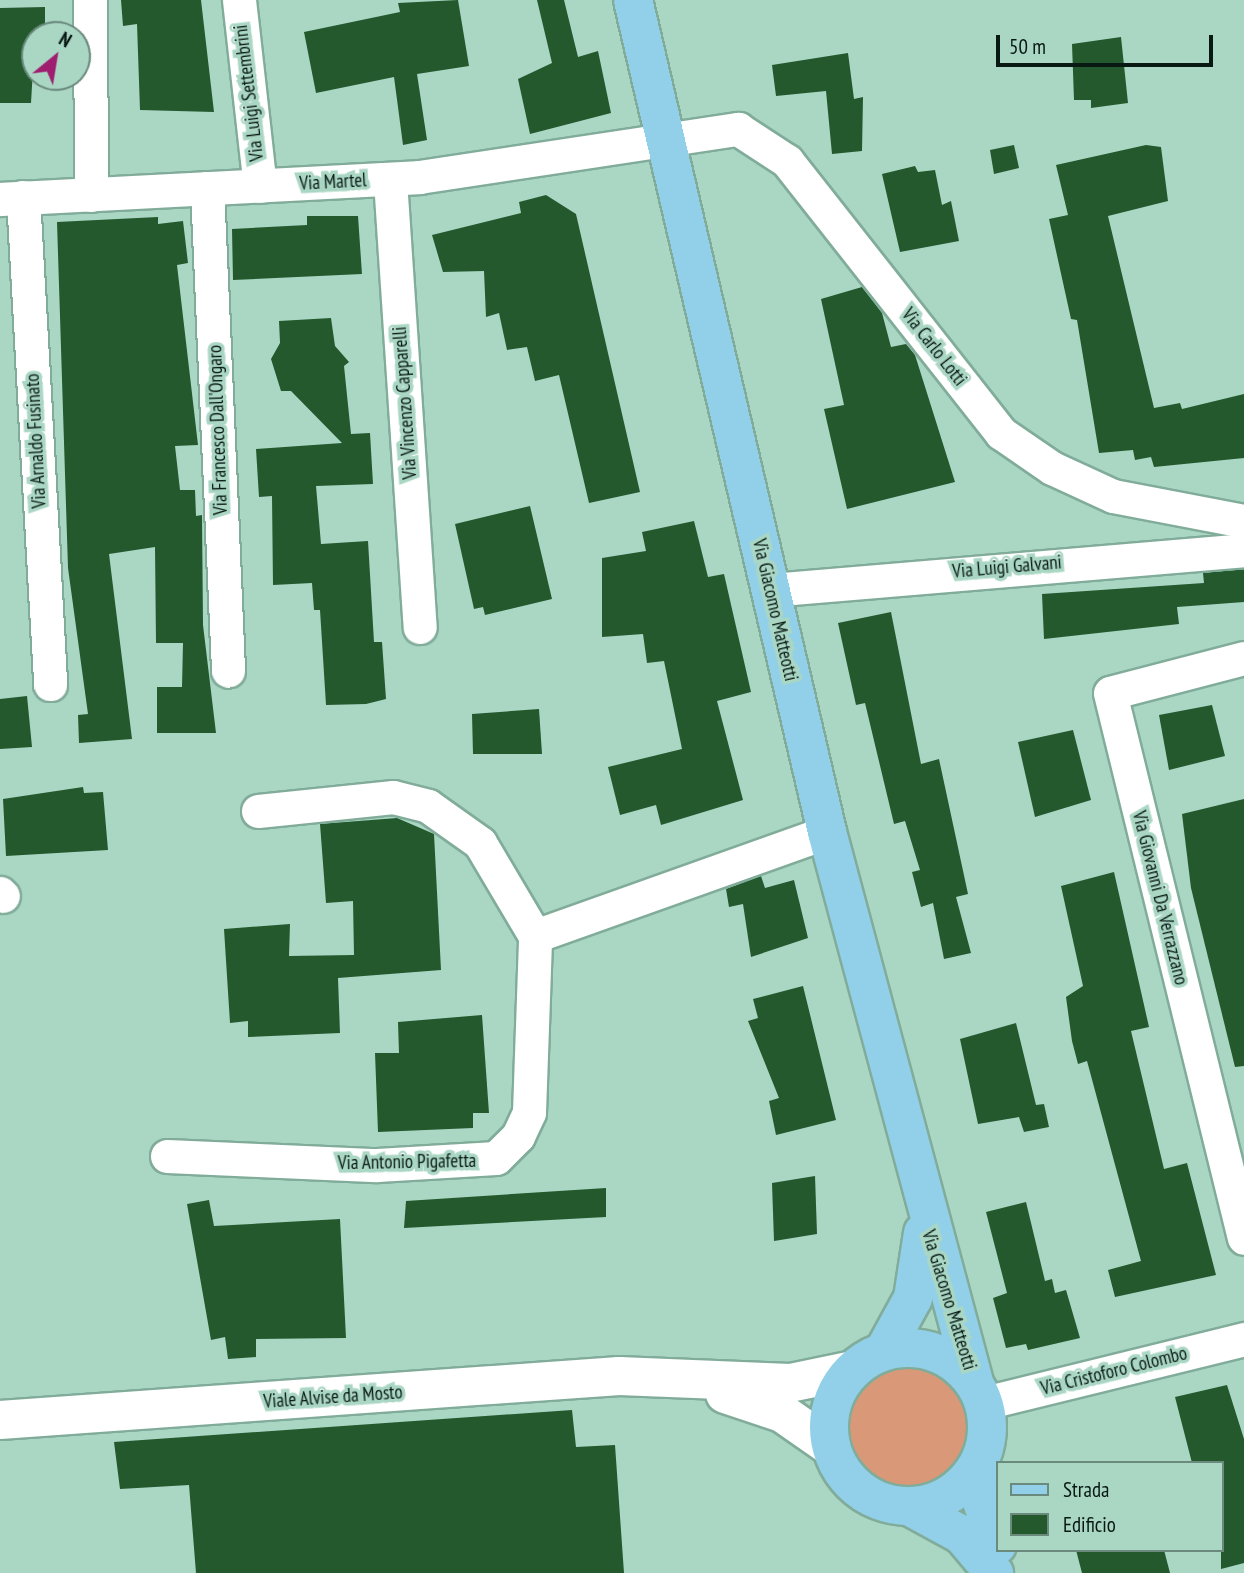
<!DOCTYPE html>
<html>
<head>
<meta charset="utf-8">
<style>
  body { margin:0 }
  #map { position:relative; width:1244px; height:1573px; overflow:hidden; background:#aad6c4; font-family:"PT Sans Narrow",sans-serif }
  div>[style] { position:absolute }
  .green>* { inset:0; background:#d99877 }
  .round { border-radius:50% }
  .building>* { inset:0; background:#23592d }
  .roads { filter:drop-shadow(2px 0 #81ac9a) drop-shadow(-2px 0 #81ac9a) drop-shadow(0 2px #81ac9a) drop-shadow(0 -2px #81ac9a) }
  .street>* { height:33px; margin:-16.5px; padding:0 16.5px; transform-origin:16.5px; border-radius:16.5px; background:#fff }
  .secondary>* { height:38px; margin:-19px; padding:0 19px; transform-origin:19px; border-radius:19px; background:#fff }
  .primary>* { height:38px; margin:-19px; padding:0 19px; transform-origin:19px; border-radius:19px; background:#91d0e8 }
  .primary>.ring { margin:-19px; padding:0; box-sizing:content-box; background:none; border:38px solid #91d0e8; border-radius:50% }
  span { translate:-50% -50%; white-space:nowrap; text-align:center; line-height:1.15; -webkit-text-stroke:7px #aad6c4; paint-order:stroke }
  .street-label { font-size:19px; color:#081913 }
  .legend { position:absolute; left:996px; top:1461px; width:228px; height:91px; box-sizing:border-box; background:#aad6c4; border:2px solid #698a7d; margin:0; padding:9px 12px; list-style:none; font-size:21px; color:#081913 }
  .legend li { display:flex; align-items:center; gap:14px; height:35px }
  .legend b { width:35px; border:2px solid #698a7d }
  .north { position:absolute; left:21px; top:21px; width:70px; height:70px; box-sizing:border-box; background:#aad6c4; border:2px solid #698a7d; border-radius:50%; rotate:30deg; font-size:19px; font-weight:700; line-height:28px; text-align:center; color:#081913 }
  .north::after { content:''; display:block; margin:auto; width:24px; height:32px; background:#9f1e70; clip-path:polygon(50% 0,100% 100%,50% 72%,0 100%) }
  .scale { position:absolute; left:996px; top:35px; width:217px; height:32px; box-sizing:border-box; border:4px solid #081913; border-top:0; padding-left:9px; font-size:21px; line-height:24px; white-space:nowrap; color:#081913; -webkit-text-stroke:5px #aad6c4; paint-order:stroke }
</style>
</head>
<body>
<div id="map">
  <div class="green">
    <i class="round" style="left:845px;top:1363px;width:126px;height:126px"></i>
  </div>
  <div class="building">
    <i style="clip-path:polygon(121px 0,201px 0,214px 112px,140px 110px,137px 24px,123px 26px)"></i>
    <i style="clip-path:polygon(458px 0,469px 66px,417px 74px,427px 140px,403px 145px,394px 77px,316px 93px,304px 32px,400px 12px,398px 3px)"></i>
    <i style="clip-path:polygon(537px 0,564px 0,578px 57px,598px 51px,611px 113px,530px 134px,518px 79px,552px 63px)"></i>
    <i style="clip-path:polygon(45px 7px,45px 35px,35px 35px,31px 103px,0 103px,0 8px)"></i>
    <i style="clip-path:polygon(1121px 37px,1128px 103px,1091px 108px,1091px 100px,1074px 100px,1072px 44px)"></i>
    <i style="clip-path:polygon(848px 53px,854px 99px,863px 97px,862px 151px,832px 154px,826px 91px,776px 96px,772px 65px)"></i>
    <i style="clip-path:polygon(1014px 145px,1019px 168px,994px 174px,990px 150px)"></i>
    <i style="clip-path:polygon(1146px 145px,1161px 147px,1168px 201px,1108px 216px,1154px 408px,1180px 403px,1182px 409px,1244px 394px,1244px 458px,1154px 467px,1151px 457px,1135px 460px,1133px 450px,1099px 453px,1077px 320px,1071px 319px,1049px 219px,1068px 215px,1056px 165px)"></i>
    <i style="clip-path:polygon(915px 166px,918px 172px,935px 170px,942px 205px,951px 201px,959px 241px,900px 252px,882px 174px)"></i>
    <i style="clip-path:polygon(546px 195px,576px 214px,640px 492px,589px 503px,559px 375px,535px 381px,527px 347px,507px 350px,499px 313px,486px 317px,484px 271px,443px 272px,432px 235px,521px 213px,519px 202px)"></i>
    <i style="clip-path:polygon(307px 216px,358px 216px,362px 274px,233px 280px,232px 229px,307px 225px)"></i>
    <i style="clip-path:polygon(158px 217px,158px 224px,183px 221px,188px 263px,177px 265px,198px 445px,175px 446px,180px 490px,195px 490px,196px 516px,202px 515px,203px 625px,216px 733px,157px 733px,157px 687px,182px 687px,183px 643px,156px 643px,155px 547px,109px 554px,132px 739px,79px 743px,78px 715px,88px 714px,68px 568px,57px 222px)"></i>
    <i style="clip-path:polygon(862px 287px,882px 313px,891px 347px,906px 344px,915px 355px,955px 482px,847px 509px,824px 409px,844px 405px,821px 299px)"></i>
    <i style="clip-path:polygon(331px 318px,335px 346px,349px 362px,344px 366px,351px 434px,370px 433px,373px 484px,316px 486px,321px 544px,368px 541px,374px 642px,382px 642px,386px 699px,366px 704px,326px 705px,320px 610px,314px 610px,312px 583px,273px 585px,272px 496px,259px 497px,256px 449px,342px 443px,291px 391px,281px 391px,271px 359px,280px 343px,279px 321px)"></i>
    <i style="clip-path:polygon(530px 506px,552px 599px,485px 615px,483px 607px,474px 609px,455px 524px)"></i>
    <i style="clip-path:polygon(694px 521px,708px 577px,724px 574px,751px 692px,717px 701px,743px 800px,661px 825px,656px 805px,620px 815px,608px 767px,682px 749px,664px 661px,647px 663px,643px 634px,602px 637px,602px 558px,646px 551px,642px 532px)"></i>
    <i style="clip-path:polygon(1244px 569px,1244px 602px,1177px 607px,1179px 624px,1044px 639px,1042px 594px,1204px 583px,1203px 573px)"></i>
    <i style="clip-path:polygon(891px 612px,921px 764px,939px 759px,968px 894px,956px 897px,971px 953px,944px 959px,933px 903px,921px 907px,912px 872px,920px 870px,905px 821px,894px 824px,865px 703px,856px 705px,838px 623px)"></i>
    <i style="clip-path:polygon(27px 696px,32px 747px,0 749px,0 699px)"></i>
    <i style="clip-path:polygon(1212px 705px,1225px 756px,1169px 770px,1159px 715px)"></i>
    <i style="clip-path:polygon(539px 709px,542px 754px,473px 754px,472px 714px)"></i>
    <i style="clip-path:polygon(1073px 730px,1091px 800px,1035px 817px,1018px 742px)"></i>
    <i style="clip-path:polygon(83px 787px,84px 793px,103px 792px,108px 850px,6px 856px,3px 799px)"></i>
    <i style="clip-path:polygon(1244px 799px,1244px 1066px,1235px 1067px,1191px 888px,1182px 814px)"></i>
    <i style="clip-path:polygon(397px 818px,434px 834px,441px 970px,338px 978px,340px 1033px,248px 1037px,248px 1021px,230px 1023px,224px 929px,290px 924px,289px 956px,354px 955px,353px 901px,326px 903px,320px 824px)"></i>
    <i style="clip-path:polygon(1114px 872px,1149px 1027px,1131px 1031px,1164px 1169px,1187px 1163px,1216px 1275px,1115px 1297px,1108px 1270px,1141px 1261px,1087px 1061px,1078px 1064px,1072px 1041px,1066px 997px,1083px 986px,1061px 886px)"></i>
    <i style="clip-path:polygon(761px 876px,765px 888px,794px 880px,808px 938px,751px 957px,743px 904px,729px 907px,726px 889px)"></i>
    <i style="clip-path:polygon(803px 986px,836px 1120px,776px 1135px,769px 1101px,779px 1098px,748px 1021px,758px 1018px,753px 999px)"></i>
    <i style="clip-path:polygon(482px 1015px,489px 1113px,473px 1113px,473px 1128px,378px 1132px,375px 1053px,399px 1053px,398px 1022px)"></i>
    <i style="clip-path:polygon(1016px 1023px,1036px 1105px,1044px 1104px,1049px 1127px,1024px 1132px,1019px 1117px,978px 1124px,960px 1039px)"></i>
    <i style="clip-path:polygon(815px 1176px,817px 1234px,774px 1241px,772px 1183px)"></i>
    <i style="clip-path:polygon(606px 1188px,606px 1217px,404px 1228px,406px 1201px)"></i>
    <i style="clip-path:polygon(209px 1200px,214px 1226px,340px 1219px,346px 1338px,256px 1339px,256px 1357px,228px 1359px,225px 1337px,211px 1340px,187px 1204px)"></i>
    <i style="clip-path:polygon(1026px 1202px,1045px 1281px,1052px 1279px,1055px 1293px,1066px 1290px,1080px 1338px,1028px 1350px,1026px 1344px,1006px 1348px,993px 1298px,1007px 1293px,986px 1212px)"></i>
    <i style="clip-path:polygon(1227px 1385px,1244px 1439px,1244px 1563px,1221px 1569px,1221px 1463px,1192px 1463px,1175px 1397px)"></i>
    <i style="clip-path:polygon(572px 1410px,576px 1447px,615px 1445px,624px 1573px,196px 1573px,189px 1485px,120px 1489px,114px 1442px)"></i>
    <i style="clip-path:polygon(1076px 1550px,1164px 1550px,1170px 1573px,1082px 1573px)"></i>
  </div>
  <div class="roads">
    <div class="street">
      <i style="left:90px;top:0;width:195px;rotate:89.7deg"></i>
      <i style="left:239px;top:0;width:187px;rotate:83.6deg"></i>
      <i style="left:390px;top:180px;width:448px;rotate:86.2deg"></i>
      <i style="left:207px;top:188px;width:483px;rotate:87.5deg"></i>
      <i style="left:23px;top:197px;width:488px;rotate:86.8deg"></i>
      <i style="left:0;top:199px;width:420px;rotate:-3deg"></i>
      <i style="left:419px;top:177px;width:323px;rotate:-8.6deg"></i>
      <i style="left:738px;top:129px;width:59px;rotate:33.1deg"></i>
      <i style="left:787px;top:161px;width:346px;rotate:51.8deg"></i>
      <i style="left:1001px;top:433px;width:62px;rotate:34.5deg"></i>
      <i style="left:1052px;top:468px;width:67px;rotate:24.7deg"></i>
      <i style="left:1113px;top:496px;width:133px;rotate:10.8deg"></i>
      <i style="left:770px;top:590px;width:476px;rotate:-4.8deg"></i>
      <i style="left:1244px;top:658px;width:138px;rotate:165.4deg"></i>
      <i style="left:1110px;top:693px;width:561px;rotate:76.19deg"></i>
      <i style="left:258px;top:811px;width:136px;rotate:-5.9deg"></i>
      <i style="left:393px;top:797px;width:36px;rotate:14deg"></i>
      <i style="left:428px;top:806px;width:64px;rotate:35.4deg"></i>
      <i style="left:480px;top:843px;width:108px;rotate:59.4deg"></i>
      <i style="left:535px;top:936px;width:310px;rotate:-19.6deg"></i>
      <i style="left:0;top:893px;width:4px;rotate:45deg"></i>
      <i style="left:167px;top:1156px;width:210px;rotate:2.5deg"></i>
      <i style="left:377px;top:1165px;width:119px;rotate:-3.4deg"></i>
      <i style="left:496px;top:1158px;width:31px;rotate:-45deg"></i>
      <i style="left:518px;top:1136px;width:26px;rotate:-65deg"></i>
      <i style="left:529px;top:1112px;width:176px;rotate:-88deg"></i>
      <i style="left:984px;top:1403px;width:268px;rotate:-13.8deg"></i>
    </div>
    <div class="secondary">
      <i style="left:725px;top:1394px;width:60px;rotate:18.4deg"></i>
      <i style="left:782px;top:1413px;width:60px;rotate:34.8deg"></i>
      <i style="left:0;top:1420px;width:621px;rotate:-4.07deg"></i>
      <i style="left:619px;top:1376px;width:171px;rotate:2.3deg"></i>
      <i style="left:790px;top:1383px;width:64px;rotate:-11.7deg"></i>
    </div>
    <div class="primary">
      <i style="left:633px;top:0;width:854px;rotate:76.87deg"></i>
      <i style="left:827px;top:832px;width:569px;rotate:75.04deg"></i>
      <i class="ring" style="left:829px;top:1348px;width:120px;height:120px"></i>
      <i style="left:884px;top:1351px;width:60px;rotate:-61.3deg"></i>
      <i style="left:913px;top:1298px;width:66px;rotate:-81.3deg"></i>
      <i style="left:981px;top:1459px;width:37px;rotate:92deg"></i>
      <i style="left:980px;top:1496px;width:52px;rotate:70.9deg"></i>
      <i style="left:909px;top:1506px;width:60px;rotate:28.7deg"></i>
      <i style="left:962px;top:1535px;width:50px;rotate:49.9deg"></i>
    </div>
  </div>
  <div class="street-label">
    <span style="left:249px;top:93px;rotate:-97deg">Via Luigi Settembrini</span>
    <span style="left:333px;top:182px;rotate:-3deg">Via Martel</span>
    <span style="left:934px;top:347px;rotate:52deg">Via Carlo Lotti</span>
    <span style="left:405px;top:403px;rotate:-94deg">Via Vincenzo Capparelli</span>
    <span style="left:218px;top:430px;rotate:-92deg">Via Francesco Dall'Ongaro</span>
    <span style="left:36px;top:441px;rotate:-93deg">Via Arnaldo Fusinato</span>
    <span style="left:1007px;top:567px;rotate:-5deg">Via Luigi Galvani</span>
    <span style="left:775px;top:610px;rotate:77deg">Via Giacomo Matteotti</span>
    <span style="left:1160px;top:898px;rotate:76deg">Via Giovanni Da Verrazzano</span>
    <span style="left:407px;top:1162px;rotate:-1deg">Via Antonio Pigafetta</span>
    <span style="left:949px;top:1300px;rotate:73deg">Via Giacomo Matteotti</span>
    <span style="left:1114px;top:1371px;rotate:-14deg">Via Cristoforo Colombo</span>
    <span style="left:333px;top:1397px;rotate:-4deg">Viale Alvise da Mosto</span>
  </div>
  <ul class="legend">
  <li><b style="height:9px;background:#91d0e8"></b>Strada</li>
  <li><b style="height:19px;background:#23592d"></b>Edificio</li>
  </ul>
  <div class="north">N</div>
  <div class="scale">50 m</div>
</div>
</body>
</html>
